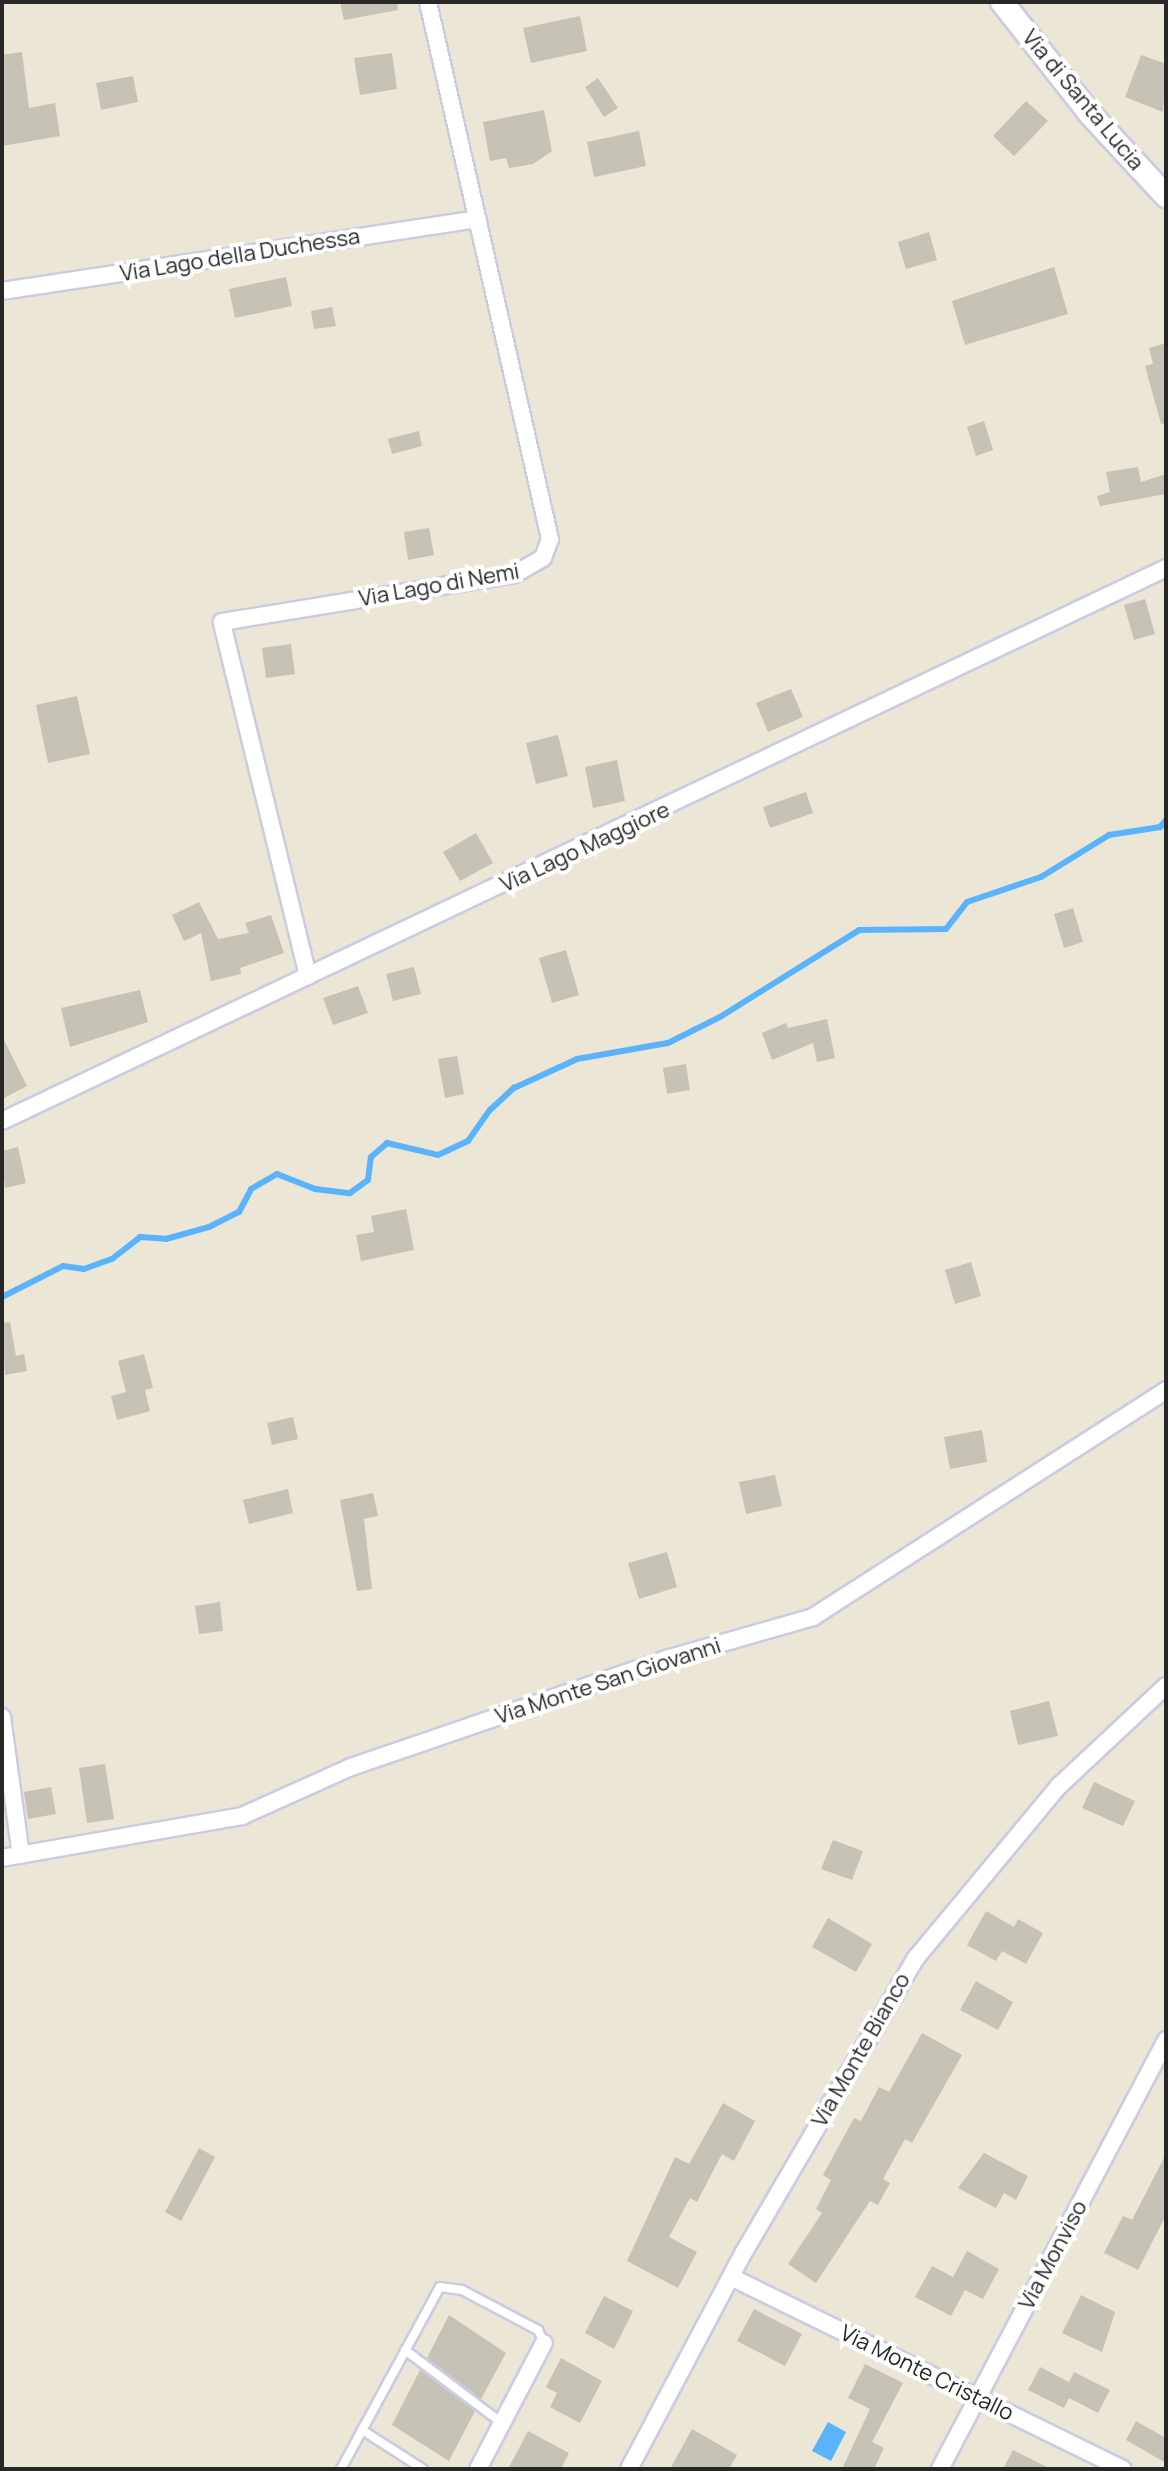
<!DOCTYPE html>
<html>
<head>
<meta charset="utf-8">
<style>
  body { margin:0 }
  #map { position:relative; width:1168px; height:2471px; overflow:hidden; background:#ece6d6; font-family:Manrope,sans-serif }
  div>[style] { position:absolute }
  .water>* { inset:0; background:#5bb4fb }
  .stream>* { height:6px; margin:-3px; padding:0 3px; transform-origin:3px; border-radius:3px; background:#5bb4fb }
  .building>* { inset:0; background:#c6c2b6 }
  .roads { filter:drop-shadow(2px 0 #cbcbe2) drop-shadow(-2px 0 #cbcbe2) drop-shadow(0 2px #cbcbe2) drop-shadow(0 -2px #cbcbe2) }
  .lane>* { height:8px; margin:-4px; padding:0 4px; transform-origin:4px; border-radius:4px; background:#fff }
  .street>* { height:16px; margin:-8px; padding:0 8px; transform-origin:8px; border-radius:8px; background:#fff }
  .secondary>* { height:22px; margin:-11px; padding:0 11px; transform-origin:11px; border-radius:11px; background:#fff }
  span { translate:-50% -50%; white-space:nowrap; text-align:center; line-height:1.15; -webkit-text-stroke:8px #fff; paint-order:stroke }
  .street-label { font-size:22px; color:#272727 }
  .frame { position:absolute; inset:0; border:4px solid #272727; pointer-events:none }
</style>
</head>
<body>
<div id="map">
  <div class="water">
    <i style="clip-path:polygon(828px 2422px,846px 2432px,831px 2461px,812px 2451px)"></i>
  </div>
  <div class="stream">
    <i style="left:2px;top:1297px;width:68px;rotate:-26.9deg"></i>
    <i style="left:63px;top:1266px;width:21px;rotate:8deg"></i>
    <i style="left:84px;top:1269px;width:30px;rotate:-20deg"></i>
    <i style="left:112px;top:1259px;width:36px;rotate:-38deg"></i>
    <i style="left:140px;top:1237px;width:26px;rotate:4deg"></i>
    <i style="left:166px;top:1239px;width:45px;rotate:-15.6deg"></i>
    <i style="left:209px;top:1227px;width:34px;rotate:-27deg"></i>
    <i style="left:239px;top:1212px;width:26px;rotate:-62deg"></i>
    <i style="left:251px;top:1189px;width:30px;rotate:-30deg"></i>
    <i style="left:277px;top:1174px;width:41px;rotate:21.5deg"></i>
    <i style="left:315px;top:1189px;width:35px;rotate:7deg"></i>
    <i style="left:350px;top:1193px;width:22px;rotate:-36deg"></i>
    <i style="left:368px;top:1180px;width:23px;rotate:-83deg"></i>
    <i style="left:371px;top:1157px;width:21px;rotate:-41deg"></i>
    <i style="left:387px;top:1143px;width:52px;rotate:13.2deg"></i>
    <i style="left:438px;top:1155px;width:33px;rotate:-25deg"></i>
    <i style="left:468px;top:1141px;width:38px;rotate:-55deg"></i>
    <i style="left:490px;top:1110px;width:33px;rotate:-43deg"></i>
    <i style="left:514px;top:1088px;width:69px;rotate:-24.7deg"></i>
    <i style="left:577px;top:1059px;width:92px;rotate:-10deg"></i>
    <i style="left:668px;top:1043px;width:58px;rotate:-26.6deg"></i>
    <i style="left:720px;top:1017px;width:164px;rotate:-32deg"></i>
    <i style="left:859px;top:930px;width:87px;rotate:-0.7deg"></i>
    <i style="left:946px;top:929px;width:34px;rotate:-52deg"></i>
    <i style="left:967px;top:902px;width:78px;rotate:-18.7deg"></i>
    <i style="left:1041px;top:877px;width:80px;rotate:-31.7deg"></i>
    <i style="left:1109px;top:835px;width:52px;rotate:-8.9deg"></i>
    <i style="left:1160px;top:827px;width:9px;rotate:-49deg"></i>
  </div>
  <div class="building">
    <i style="clip-path:polygon(340px 2px,397px 2px,398px 10px,344px 20px)"></i>
    <i style="clip-path:polygon(580px 16px,587px 51px,531px 63px,523px 28px)"></i>
    <i style="clip-path:polygon(22px 52px,29px 108px,55px 103px,60px 136px,2px 146px,2px 55px)"></i>
    <i style="clip-path:polygon(392px 53px,397px 89px,360px 95px,354px 58px)"></i>
    <i style="clip-path:polygon(1141px 55px,1166px 64px,1163px 112px,1125px 97px)"></i>
    <i style="clip-path:polygon(133px 76px,138px 102px,101px 110px,96px 83px)"></i>
    <i style="clip-path:polygon(598px 78px,618px 108px,604px 117px,585px 87px)"></i>
    <i style="clip-path:polygon(1026px 101px,1048px 121px,1014px 156px,993px 136px)"></i>
    <i style="clip-path:polygon(544px 110px,552px 151px,533px 164px,509px 168px,506px 158px,490px 161px,483px 122px)"></i>
    <i style="clip-path:polygon(639px 131px,646px 166px,594px 177px,587px 142px)"></i>
    <i style="clip-path:polygon(929px 232px,937px 260px,906px 269px,898px 242px)"></i>
    <i style="clip-path:polygon(1054px 267px,1068px 314px,965px 345px,952px 301px)"></i>
    <i style="clip-path:polygon(286px 277px,292px 306px,235px 318px,229px 289px)"></i>
    <i style="clip-path:polygon(332px 307px,336px 326px,314px 329px,311px 311px)"></i>
    <i style="clip-path:polygon(1166px 343px,1166px 423px,1161px 424px,1145px 366px,1153px 364px,1149px 348px)"></i>
    <i style="clip-path:polygon(984px 421px,993px 450px,976px 456px,967px 427px)"></i>
    <i style="clip-path:polygon(419px 431px,422px 446px,392px 454px,388px 439px)"></i>
    <i style="clip-path:polygon(1138px 467px,1141px 482px,1166px 474px,1166px 494px,1100px 506px,1097px 496px,1110px 492px,1106px 472px)"></i>
    <i style="clip-path:polygon(429px 528px,434px 555px,408px 560px,404px 532px)"></i>
    <i style="clip-path:polygon(1145px 599px,1155px 634px,1134px 640px,1124px 605px)"></i>
    <i style="clip-path:polygon(291px 644px,295px 674px,266px 678px,262px 648px)"></i>
    <i style="clip-path:polygon(791px 689px,803px 717px,768px 732px,756px 703px)"></i>
    <i style="clip-path:polygon(77px 696px,90px 754px,48px 763px,36px 705px)"></i>
    <i style="clip-path:polygon(558px 735px,568px 776px,536px 784px,526px 743px)"></i>
    <i style="clip-path:polygon(617px 760px,625px 801px,593px 808px,585px 767px)"></i>
    <i style="clip-path:polygon(806px 792px,813px 813px,770px 828px,763px 807px)"></i>
    <i style="clip-path:polygon(476px 833px,493px 863px,460px 881px,443px 852px)"></i>
    <i style="clip-path:polygon(199px 902px,218px 939px,249px 933px,245px 923px,271px 915px,284px 953px,240px 968px,241px 974px,211px 981px,201px 933px,184px 941px,172px 915px)"></i>
    <i style="clip-path:polygon(1073px 908px,1083px 942px,1064px 948px,1054px 914px)"></i>
    <i style="clip-path:polygon(566px 950px,579px 995px,552px 1003px,539px 958px)"></i>
    <i style="clip-path:polygon(414px 967px,421px 994px,393px 1001px,386px 974px)"></i>
    <i style="clip-path:polygon(358px 986px,368px 1013px,333px 1025px,323px 998px)"></i>
    <i style="clip-path:polygon(140px 990px,148px 1022px,70px 1047px,61px 1008px)"></i>
    <i style="clip-path:polygon(827px 1019px,835px 1058px,817px 1062px,813px 1043px,772px 1060px,762px 1033px,786px 1023px,788px 1028px)"></i>
    <i style="clip-path:polygon(2px 1036px,27px 1086px,2px 1099px)"></i>
    <i style="clip-path:polygon(457px 1056px,464px 1094px,445px 1098px,438px 1059px)"></i>
    <i style="clip-path:polygon(686px 1064px,690px 1090px,667px 1094px,663px 1068px)"></i>
    <i style="clip-path:polygon(18px 1147px,26px 1183px,5px 1188px,2px 1151px)"></i>
    <i style="clip-path:polygon(406px 1209px,414px 1250px,361px 1261px,356px 1235px,374px 1232px,371px 1216px)"></i>
    <i style="clip-path:polygon(971px 1262px,981px 1296px,955px 1304px,945px 1270px)"></i>
    <i style="clip-path:polygon(10px 1322px,16px 1356px,24px 1354px,27px 1371px,5px 1375px,2px 1323px)"></i>
    <i style="clip-path:polygon(144px 1354px,153px 1388px,145px 1390px,150px 1411px,117px 1420px,111px 1396px,126px 1392px,118px 1361px)"></i>
    <i style="clip-path:polygon(293px 1417px,298px 1439px,272px 1445px,267px 1423px)"></i>
    <i style="clip-path:polygon(982px 1430px,987px 1462px,950px 1469px,944px 1437px)"></i>
    <i style="clip-path:polygon(775px 1475px,782px 1506px,746px 1514px,739px 1482px)"></i>
    <i style="clip-path:polygon(288px 1489px,293px 1513px,249px 1524px,243px 1500px)"></i>
    <i style="clip-path:polygon(373px 1493px,378px 1516px,364px 1519px,372px 1589px,357px 1591px,340px 1500px)"></i>
    <i style="clip-path:polygon(667px 1552px,677px 1587px,639px 1599px,628px 1563px)"></i>
    <i style="clip-path:polygon(220px 1602px,223px 1631px,199px 1634px,195px 1606px)"></i>
    <i style="clip-path:polygon(1049px 1701px,1058px 1736px,1018px 1745px,1010px 1711px)"></i>
    <i style="clip-path:polygon(105px 1764px,114px 1819px,87px 1823px,79px 1768px)"></i>
    <i style="clip-path:polygon(1094px 1782px,1135px 1801px,1123px 1826px,1082px 1808px)"></i>
    <i style="clip-path:polygon(51px 1787px,56px 1814px,28px 1819px,24px 1792px)"></i>
    <i style="clip-path:polygon(833px 1840px,863px 1851px,852px 1880px,821px 1869px)"></i>
    <i style="clip-path:polygon(986px 1911px,1014px 1927px,1018px 1919px,1043px 1933px,1026px 1964px,1002px 1951px,996px 1961px,967px 1945px)"></i>
    <i style="clip-path:polygon(828px 1918px,872px 1944px,856px 1972px,812px 1947px)"></i>
    <i style="clip-path:polygon(976px 1981px,1013px 2002px,998px 2030px,960px 2010px)"></i>
    <i style="clip-path:polygon(922px 2033px,962px 2055px,912px 2143px,905px 2139px,883px 2179px,890px 2183px,878px 2205px,870px 2201px,816px 2283px,788px 2264px,822px 2213px,816px 2209px,831px 2180px,823px 2175px,854px 2118px,861px 2121px,879px 2087px,889px 2092px)"></i>
    <i style="clip-path:polygon(723px 2103px,755px 2121px,734px 2161px,722px 2154px,697px 2202px,690px 2198px,669px 2237px,697px 2252px,678px 2288px,627px 2261px,675px 2157px,689px 2164px)"></i>
    <i style="clip-path:polygon(199px 2148px,215px 2157px,181px 2221px,165px 2212px)"></i>
    <i style="clip-path:polygon(984px 2153px,1028px 2176px,1016px 2200px,1004px 2193px,996px 2208px,958px 2188px)"></i>
    <i style="clip-path:polygon(1166px 2154px,1166px 2215px,1138px 2270px,1104px 2253px,1123px 2216px,1132px 2220px)"></i>
    <i style="clip-path:polygon(967px 2251px,999px 2269px,983px 2299px,965px 2290px,951px 2316px,915px 2297px,932px 2266px,953px 2277px)"></i>
    <i style="clip-path:polygon(1081px 2295px,1115px 2312px,1102px 2352px,1062px 2333px)"></i>
    <i style="clip-path:polygon(604px 2296px,633px 2311px,614px 2349px,585px 2333px)"></i>
    <i style="clip-path:polygon(754px 2309px,802px 2334px,785px 2366px,737px 2341px)"></i>
    <i style="clip-path:polygon(449px 2315px,506px 2353px,481px 2399px,427px 2358px)"></i>
    <i style="clip-path:polygon(561px 2358px,602px 2381px,580px 2423px,550px 2407px,557px 2393px,546px 2387px)"></i>
    <i style="clip-path:polygon(865px 2364px,903px 2383px,872px 2442px,884px 2448px,874px 2469px,842px 2469px,870px 2409px,848px 2398px)"></i>
    <i style="clip-path:polygon(1040px 2367px,1069px 2382px,1074px 2372px,1110px 2390px,1098px 2413px,1069px 2398px,1064px 2408px,1028px 2390px)"></i>
    <i style="clip-path:polygon(420px 2370px,475px 2411px,449px 2461px,392px 2425px)"></i>
    <i style="clip-path:polygon(1136px 2421px,1166px 2438px,1166px 2463px,1126px 2440px)"></i>
    <i style="clip-path:polygon(692px 2429px,737px 2455px,729px 2469px,670px 2469px)"></i>
    <i style="clip-path:polygon(528px 2431px,569px 2453px,561px 2469px,508px 2469px)"></i>
    <i style="clip-path:polygon(1013px 2450px,1051px 2469px,1003px 2469px)"></i>
  </div>
  <div class="roads">
    <div class="lane">
      <i style="left:405px;top:2350px;width:121px;rotate:37deg"></i>
      <i style="left:362px;top:2430px;width:72px;rotate:32.6deg"></i>
      <i style="left:341px;top:2469px;width:207px;rotate:-61.5deg"></i>
      <i style="left:440px;top:2287px;width:22px;rotate:8deg"></i>
      <i style="left:462px;top:2290px;width:86px;rotate:27.8deg"></i>
      <i style="left:538px;top:2330px;width:14px;rotate:65deg"></i>
    </div>
    <div class="street">
      <i style="left:2px;top:291px;width:481px;rotate:-8.6deg"></i>
      <i style="left:308px;top:976px;width:364px;rotate:-103.7deg"></i>
      <i style="left:222px;top:622px;width:297px;rotate:-9.3deg"></i>
      <i style="left:515px;top:574px;width:32px;rotate:-30deg"></i>
      <i style="left:543px;top:558px;width:20px;rotate:-70deg"></i>
      <i style="left:550px;top:539px;width:551px;rotate:-102.8deg"></i>
      <i style="left:2px;top:1121px;width:1289px;rotate:-25.41deg"></i>
      <i style="left:2px;top:1717px;width:139px;rotate:82.2deg"></i>
      <i style="left:2px;top:1858px;width:244px;rotate:-9.9deg"></i>
      <i style="left:242px;top:1816px;width:120px;rotate:-24.2deg"></i>
      <i style="left:351px;top:1767px;width:333px;rotate:-18.9deg"></i>
      <i style="left:666px;top:1659px;width:153px;rotate:-15.9deg"></i>
      <i style="left:813px;top:1617px;width:420px;rotate:-32.7deg"></i>
      <i style="left:731px;top:2277px;width:436px;rotate:26.1deg"></i>
      <i style="left:478px;top:2469px;width:142px;rotate:-62.4deg"></i>
      <i style="left:629px;top:2469px;width:246px;rotate:-62.1deg"></i>
      <i style="left:744px;top:2252px;width:341px;rotate:-59.7deg"></i>
      <i style="left:916px;top:1958px;width:224px;rotate:-50.3deg"></i>
      <i style="left:1059px;top:1786px;width:146px;rotate:-43.1deg"></i>
      <i style="left:940px;top:2469px;width:485px;rotate:-62.2deg"></i>
    </div>
    <div class="secondary">
      <i style="left:1002px;top:2px;width:142px;rotate:51.8deg"></i>
      <i style="left:1090px;top:114px;width:112px;rotate:47.2deg"></i>
    </div>
  </div>
  <div class="street-label">
    <span style="left:1083px;top:100px;rotate:50deg">Via di Santa Lucia</span>
    <span style="left:240px;top:255px;rotate:-9deg">Via Lago della Duchessa</span>
    <span style="left:439px;top:585px;rotate:-10deg">Via Lago di Nemi</span>
    <span style="left:585px;top:847px;rotate:-25deg">Via Lago Maggiore</span>
    <span style="left:608px;top:1681px;rotate:-18deg">Via Monte San Giovanni</span>
    <span style="left:861px;top:2050px;rotate:-60deg">Via Monte Bianco</span>
    <span style="left:1053px;top:2255px;rotate:-62deg">Via Monviso</span>
    <span style="left:927px;top:2373px;rotate:26deg">Via Monte Cristallo</span>
  </div>
  <div class="frame"></div>
</div>
</body>
</html>
